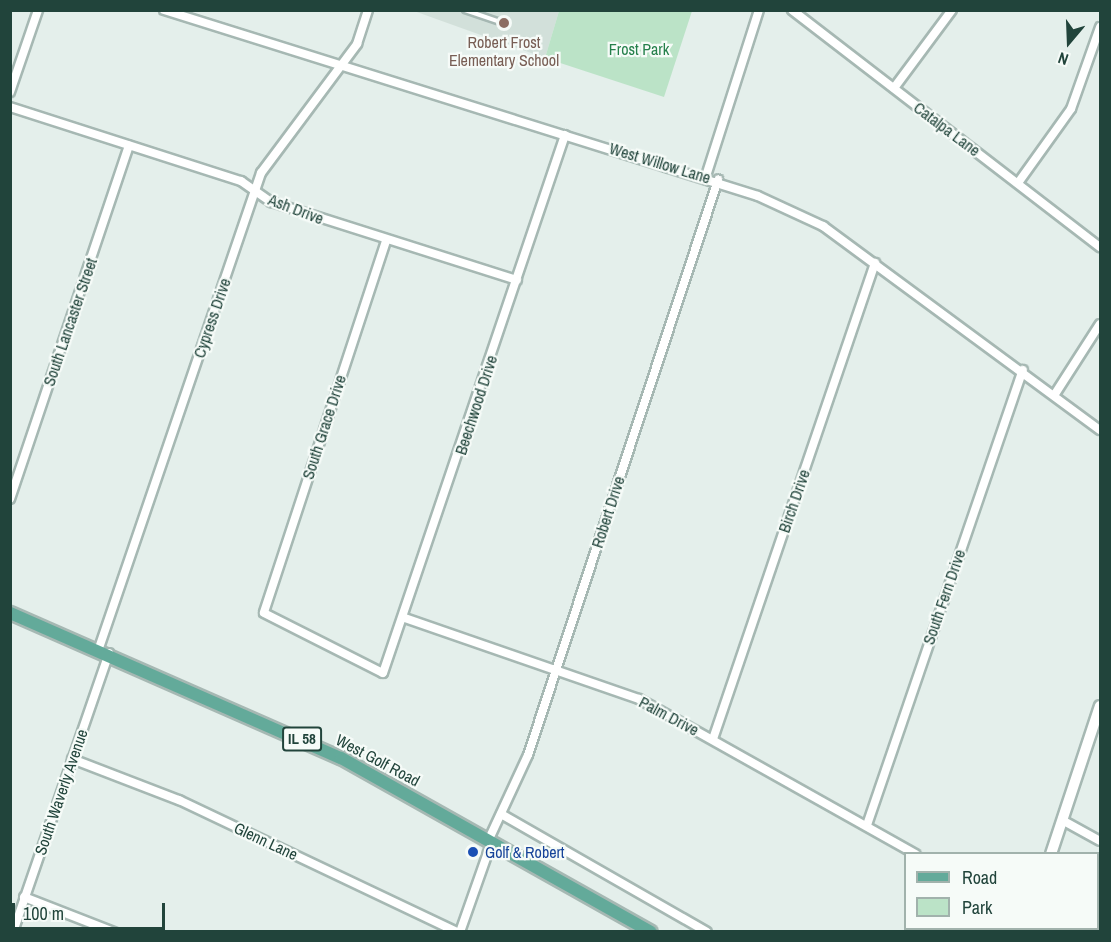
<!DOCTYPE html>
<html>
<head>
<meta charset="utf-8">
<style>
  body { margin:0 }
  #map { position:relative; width:1111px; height:942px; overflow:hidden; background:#e4efeb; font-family:"Archivo Narrow",sans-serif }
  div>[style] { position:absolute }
  .built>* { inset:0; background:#d2e0da }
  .green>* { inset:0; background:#bbe3c7 }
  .roads { filter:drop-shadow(2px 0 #a6b8b3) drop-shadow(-2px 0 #a6b8b3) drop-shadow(0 2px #a6b8b3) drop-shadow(0 -2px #a6b8b3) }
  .lane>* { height:4px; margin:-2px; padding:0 2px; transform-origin:2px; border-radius:2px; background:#fff }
  .street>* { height:8px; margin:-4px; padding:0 4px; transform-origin:4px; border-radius:4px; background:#fff }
  .secondary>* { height:10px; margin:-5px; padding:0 5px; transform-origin:5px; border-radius:5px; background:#fff }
  .primary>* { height:12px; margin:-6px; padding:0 6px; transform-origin:6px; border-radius:6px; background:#63aa9a }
  .dots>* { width:16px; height:16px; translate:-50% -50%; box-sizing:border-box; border:3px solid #f6fbf8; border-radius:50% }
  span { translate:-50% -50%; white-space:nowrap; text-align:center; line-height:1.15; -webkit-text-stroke:4.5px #f6fbf8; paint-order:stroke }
  .shield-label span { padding:2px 4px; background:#f6fbf8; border:2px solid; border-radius:4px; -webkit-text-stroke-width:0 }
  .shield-label { font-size:15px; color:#21443b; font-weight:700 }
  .education-label { font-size:16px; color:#785e54 }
  .park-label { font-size:16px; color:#25804b }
  .street-label { font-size:16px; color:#21443b }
  .transit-label { font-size:16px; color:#164399 }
  .left { translate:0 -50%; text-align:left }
  .frame { position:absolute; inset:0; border:12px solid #21443b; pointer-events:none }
  .legend { position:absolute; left:904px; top:852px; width:195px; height:78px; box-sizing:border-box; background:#f6fbf8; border:2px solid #a1b2ac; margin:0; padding:8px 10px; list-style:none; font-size:18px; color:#21443b }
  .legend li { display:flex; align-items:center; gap:12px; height:30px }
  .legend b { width:30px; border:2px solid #a1b2ac }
  .north { position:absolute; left:1039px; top:12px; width:60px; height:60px; -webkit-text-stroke:4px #f6fbf8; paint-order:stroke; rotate:199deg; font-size:16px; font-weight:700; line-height:24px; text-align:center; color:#21443b }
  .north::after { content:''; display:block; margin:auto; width:21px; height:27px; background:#21443b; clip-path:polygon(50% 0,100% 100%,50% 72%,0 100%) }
  .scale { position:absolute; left:12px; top:903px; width:153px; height:27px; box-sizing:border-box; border:3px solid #21443b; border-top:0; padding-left:8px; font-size:18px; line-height:21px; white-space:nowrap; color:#21443b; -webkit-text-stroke:4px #f6fbf8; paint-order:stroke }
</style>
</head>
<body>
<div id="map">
  <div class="built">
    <i style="clip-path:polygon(414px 11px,559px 11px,545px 58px)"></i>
  </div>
  <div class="green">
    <i style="clip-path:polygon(559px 11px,692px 11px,664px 97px,545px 58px)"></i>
  </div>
  <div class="roads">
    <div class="lane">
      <i style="left:465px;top:10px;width:43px;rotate:18.9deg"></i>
      <i style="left:1073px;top:928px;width:7px;rotate:34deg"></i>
    </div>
    <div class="street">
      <i style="left:164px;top:10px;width:622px;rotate:17.39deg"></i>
      <i style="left:758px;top:196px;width:72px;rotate:24.8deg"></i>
      <i style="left:823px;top:226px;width:344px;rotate:36.4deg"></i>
      <i style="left:792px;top:10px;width:389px;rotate:37.6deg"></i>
      <i style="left:894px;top:88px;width:97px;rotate:-53.4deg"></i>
      <i style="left:10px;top:92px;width:87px;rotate:-71.1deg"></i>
      <i style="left:10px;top:107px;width:243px;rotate:17.8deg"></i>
      <i style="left:241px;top:181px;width:37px;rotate:35deg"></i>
      <i style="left:271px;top:202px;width:258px;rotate:17.6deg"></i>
      <i style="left:706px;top:176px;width:174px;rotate:-72.3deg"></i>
      <i style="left:1018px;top:183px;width:91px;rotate:-54.4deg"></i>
      <i style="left:1071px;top:109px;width:87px;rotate:-70.5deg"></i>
      <i style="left:386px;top:241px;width:391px;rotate:108.2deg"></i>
      <i style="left:264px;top:613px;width:133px;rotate:26.8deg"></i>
      <i style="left:383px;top:673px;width:568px;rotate:-71.31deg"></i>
      <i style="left:1055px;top:394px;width:83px;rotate:-57.3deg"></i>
      <i style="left:10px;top:499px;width:373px;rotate:-71.4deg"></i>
      <i style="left:405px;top:618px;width:248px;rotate:19.1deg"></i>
      <i style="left:639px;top:699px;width:317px;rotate:29.3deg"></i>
      <i style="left:99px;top:648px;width:502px;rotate:-71.17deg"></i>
      <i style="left:261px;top:173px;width:161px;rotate:-53.3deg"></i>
      <i style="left:357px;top:44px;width:36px;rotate:-72deg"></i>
      <i style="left:713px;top:739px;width:503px;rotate:-71.2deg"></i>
      <i style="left:72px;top:759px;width:115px;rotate:21deg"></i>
      <i style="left:179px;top:800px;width:308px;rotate:25.4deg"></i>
      <i style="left:501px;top:814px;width:237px;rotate:29.8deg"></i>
      <i style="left:1062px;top:820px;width:43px;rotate:28.9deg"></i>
      <i style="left:867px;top:825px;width:481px;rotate:-71.1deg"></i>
      <i style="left:489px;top:839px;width:93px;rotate:-65.1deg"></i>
      <i style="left:528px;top:755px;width:606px;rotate:-71.71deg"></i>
      <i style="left:24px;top:897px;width:97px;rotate:21.3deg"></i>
      <i style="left:13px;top:932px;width:295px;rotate:-71deg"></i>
      <i style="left:460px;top:932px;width:96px;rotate:-70.6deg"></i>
    </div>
    <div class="secondary">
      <i style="left:1051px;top:854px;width:156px;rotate:-71.7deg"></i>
      <i style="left:1025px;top:932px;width:4px;rotate:-76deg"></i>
    </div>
    <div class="primary">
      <i style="left:10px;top:613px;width:361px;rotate:23.7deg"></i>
      <i style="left:341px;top:758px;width:355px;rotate:29.3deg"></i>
    </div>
  </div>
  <div class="dots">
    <i style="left:504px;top:23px;background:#8d6e63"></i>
    <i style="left:473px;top:852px;background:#1a4fb4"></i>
  </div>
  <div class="shield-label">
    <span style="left:302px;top:739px">IL 58</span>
  </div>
  <div class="education-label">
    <span style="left:504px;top:51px">Robert Frost<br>Elementary School</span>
  </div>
  <div class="park-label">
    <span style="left:639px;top:49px">Frost Park</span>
  </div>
  <div class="street-label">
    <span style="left:947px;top:129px;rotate:37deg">Catalpa Lane</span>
    <span style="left:660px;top:163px;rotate:17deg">West Willow Lane</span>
    <span style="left:296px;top:209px;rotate:21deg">Ash Drive</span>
    <span style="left:212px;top:318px;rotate:-71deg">Cypress Drive</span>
    <span style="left:70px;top:322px;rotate:-71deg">South Lancaster Street</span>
    <span style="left:476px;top:405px;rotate:-72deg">Beechwood Drive</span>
    <span style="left:324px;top:427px;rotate:-72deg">South Grace Drive</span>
    <span style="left:794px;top:501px;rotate:-71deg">Birch Drive</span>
    <span style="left:608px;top:512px;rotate:-72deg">Robert Drive</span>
    <span style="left:944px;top:597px;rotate:-71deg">South Fern Drive</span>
    <span style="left:669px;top:716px;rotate:28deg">Palm Drive</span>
    <span style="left:378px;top:760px;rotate:28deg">West Golf Road</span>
    <span style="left:61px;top:792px;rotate:-71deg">South Waverly Avenue</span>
    <span style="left:266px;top:841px;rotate:25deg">Glenn Lane</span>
  </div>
  <div class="transit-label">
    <span class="left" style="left:485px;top:852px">Golf &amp; Robert</span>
  </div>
  <div class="frame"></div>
  <ul class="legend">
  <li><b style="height:8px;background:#63aa9a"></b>Road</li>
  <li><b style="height:16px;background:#bbe3c7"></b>Park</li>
  </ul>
  <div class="north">N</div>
  <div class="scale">100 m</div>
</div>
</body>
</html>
